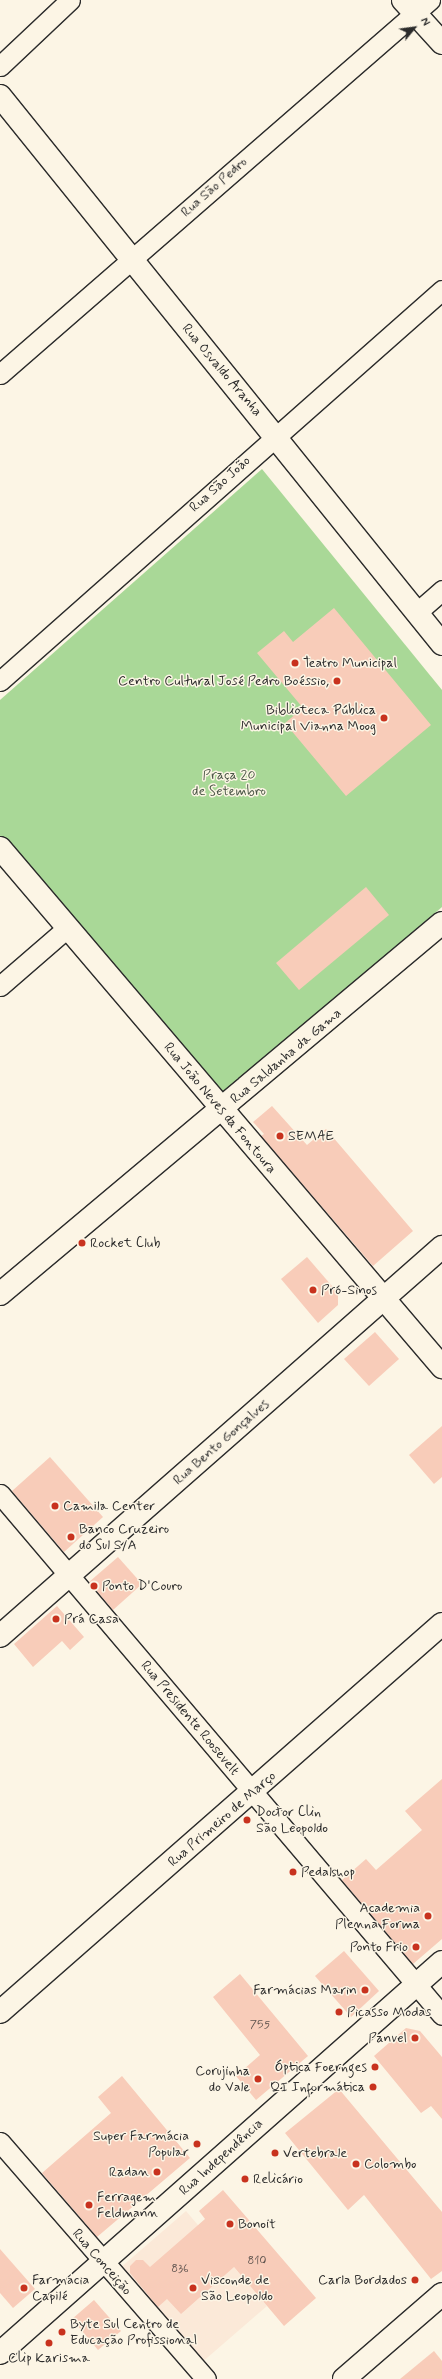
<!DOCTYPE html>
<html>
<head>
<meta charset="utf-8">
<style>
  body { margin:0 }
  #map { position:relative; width:442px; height:2379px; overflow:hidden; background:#fcf5e5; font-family:Mynerve,sans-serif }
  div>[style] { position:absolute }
  .built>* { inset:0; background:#fbe9d8 }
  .green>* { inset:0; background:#a9d897 }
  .building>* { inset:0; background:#f8ccb9 }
  .roads { filter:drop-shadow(1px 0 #2b2b2b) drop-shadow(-1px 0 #2b2b2b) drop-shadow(0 1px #2b2b2b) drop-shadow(0 -1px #2b2b2b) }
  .minor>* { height:19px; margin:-9.5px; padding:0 9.5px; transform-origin:9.5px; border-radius:9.5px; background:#fcf5e5 }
  .tertiary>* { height:22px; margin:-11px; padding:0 11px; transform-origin:11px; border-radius:11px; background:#fcf5e5 }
  .dots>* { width:11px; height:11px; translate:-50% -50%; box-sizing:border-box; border:2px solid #fcf5e5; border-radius:50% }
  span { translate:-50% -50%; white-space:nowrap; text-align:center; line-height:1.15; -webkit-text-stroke:3px #fcf5e5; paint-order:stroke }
  .number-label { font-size:12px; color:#5e534e }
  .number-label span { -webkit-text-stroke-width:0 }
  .street-label { font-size:14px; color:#2b2b2b }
  .poi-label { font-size:14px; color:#2b2b2b }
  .left { translate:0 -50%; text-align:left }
  .right { translate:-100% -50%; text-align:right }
  .park-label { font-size:14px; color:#4a5646 }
  .north { position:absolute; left:394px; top:8px; width:40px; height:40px; -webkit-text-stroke:3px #fcf5e5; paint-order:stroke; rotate:61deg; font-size:11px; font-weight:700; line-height:16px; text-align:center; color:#2b2b2b }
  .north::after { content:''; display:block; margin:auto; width:14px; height:18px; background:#2b2b2b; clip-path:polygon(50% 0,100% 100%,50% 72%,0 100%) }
</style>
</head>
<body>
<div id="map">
  <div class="built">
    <i style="clip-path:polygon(186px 2211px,267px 2306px,200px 2364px,119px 2269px)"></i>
  </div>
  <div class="green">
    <i style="clip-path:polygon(262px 469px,442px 690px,442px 907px,218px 1100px,0 843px,0 700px)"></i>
  </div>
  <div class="building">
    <i style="clip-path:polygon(334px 608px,431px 725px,346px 796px,285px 723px,303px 708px,257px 653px,284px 631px,293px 642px)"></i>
    <i style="clip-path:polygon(366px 887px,389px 915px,299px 990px,276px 963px)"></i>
    <i style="clip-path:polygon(272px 1106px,307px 1145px,326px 1129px,413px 1231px,373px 1266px,261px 1136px,264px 1134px,253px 1122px)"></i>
    <i style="clip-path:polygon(307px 1257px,338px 1293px,338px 1305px,318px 1323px,281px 1279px)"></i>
    <i style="clip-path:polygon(375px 1332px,399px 1359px,369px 1386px,344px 1359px)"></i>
    <i style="clip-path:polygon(442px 1426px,442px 1477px,434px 1484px,409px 1455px)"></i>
    <i style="clip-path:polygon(50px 1457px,103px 1517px,64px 1552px,12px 1491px)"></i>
    <i style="clip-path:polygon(118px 1557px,142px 1584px,113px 1610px,89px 1582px)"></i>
    <i style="clip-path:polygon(57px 1606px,84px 1637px,70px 1650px,62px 1641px,33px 1667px,14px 1644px)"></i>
    <i style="clip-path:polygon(442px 1779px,442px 1939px,413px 1964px,342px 1880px,366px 1859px,376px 1870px,422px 1830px,405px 1811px)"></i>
    <i style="clip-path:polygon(344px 1951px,379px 1991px,351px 2017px,315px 1976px)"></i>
    <i style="clip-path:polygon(240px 1974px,308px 2056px,256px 2100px,236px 2076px,260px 2055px,213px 1997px)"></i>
    <i style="clip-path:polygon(406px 2028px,420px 2031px,442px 2057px,442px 2119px,431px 2106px,421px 2113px,374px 2056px)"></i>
    <i style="clip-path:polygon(122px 2076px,190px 2158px,97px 2237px,42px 2173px,111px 2113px,98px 2097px)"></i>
    <i style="clip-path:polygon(339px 2089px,442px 2212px,442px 2271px,431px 2279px,364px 2195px,348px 2210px,285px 2133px)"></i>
    <i style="clip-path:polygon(223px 2190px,316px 2298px,284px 2326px,234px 2267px,181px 2314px,167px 2299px,158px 2307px,130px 2273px,130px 2266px,136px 2260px,143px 2260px,150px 2267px,205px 2219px,199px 2211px)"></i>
    <i style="clip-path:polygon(0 2249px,35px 2289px,13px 2308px,0 2293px)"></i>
    <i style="clip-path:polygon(94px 2300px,121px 2331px,98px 2350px,72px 2319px)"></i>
    <i style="clip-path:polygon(434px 2351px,442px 2361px,442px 2379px,400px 2379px)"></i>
  </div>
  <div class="roads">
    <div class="minor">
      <i style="left:0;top:66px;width:96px;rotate:-43.3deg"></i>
      <i style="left:0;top:374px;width:570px;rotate:-41.02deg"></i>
      <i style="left:416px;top:613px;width:35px;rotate:-41deg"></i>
      <i style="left:0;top:681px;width:590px;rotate:-41.5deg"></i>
      <i style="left:0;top:986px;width:90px;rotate:-40.9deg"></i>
      <i style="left:0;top:1494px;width:683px;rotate:49.69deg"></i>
      <i style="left:0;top:2142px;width:314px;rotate:49deg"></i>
    </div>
    <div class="tertiary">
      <i style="left:403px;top:0;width:58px;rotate:47.8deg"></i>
      <i style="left:0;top:96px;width:704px;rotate:51.11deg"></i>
      <i style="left:0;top:848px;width:682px;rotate:49.58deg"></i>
      <i style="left:0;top:1294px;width:577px;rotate:-40.01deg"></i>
      <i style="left:0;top:1636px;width:589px;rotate:-41.35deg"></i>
      <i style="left:0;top:2012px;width:588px;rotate:-41.28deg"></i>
      <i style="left:0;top:2353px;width:590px;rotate:-41.5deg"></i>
      <i style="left:344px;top:2379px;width:130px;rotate:-40.9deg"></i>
    </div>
  </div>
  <div class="dots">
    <i style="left:295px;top:663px;background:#c8321e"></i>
    <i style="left:337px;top:681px;background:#c8321e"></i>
    <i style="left:384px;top:718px;background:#c8321e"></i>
    <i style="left:280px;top:1136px;background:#c8321e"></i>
    <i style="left:82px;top:1243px;background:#c8321e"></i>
    <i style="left:313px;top:1290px;background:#c8321e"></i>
    <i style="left:55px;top:1506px;background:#c8321e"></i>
    <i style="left:71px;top:1537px;background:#c8321e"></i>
    <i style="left:94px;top:1586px;background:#c8321e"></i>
    <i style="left:56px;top:1619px;background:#c8321e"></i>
    <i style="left:247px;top:1820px;background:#c8321e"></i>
    <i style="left:293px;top:1872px;background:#c8321e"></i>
    <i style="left:428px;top:1916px;background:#c8321e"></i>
    <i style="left:416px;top:1947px;background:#c8321e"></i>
    <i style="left:365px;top:1990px;background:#c8321e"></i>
    <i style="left:339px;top:2012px;background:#c8321e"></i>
    <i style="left:415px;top:2038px;background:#c8321e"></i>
    <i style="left:375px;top:2067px;background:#c8321e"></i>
    <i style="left:258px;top:2079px;background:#c8321e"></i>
    <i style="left:373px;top:2087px;background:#c8321e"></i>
    <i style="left:197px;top:2144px;background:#c8321e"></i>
    <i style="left:275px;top:2153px;background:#c8321e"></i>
    <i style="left:356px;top:2164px;background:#c8321e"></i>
    <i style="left:157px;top:2172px;background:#c8321e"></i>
    <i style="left:245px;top:2179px;background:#c8321e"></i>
    <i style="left:89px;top:2205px;background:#c8321e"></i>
    <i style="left:230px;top:2224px;background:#c8321e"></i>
    <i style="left:415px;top:2280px;background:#c8321e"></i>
    <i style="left:24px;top:2288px;background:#c8321e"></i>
    <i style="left:193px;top:2288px;background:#c8321e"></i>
    <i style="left:62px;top:2332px;background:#c8321e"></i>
    <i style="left:49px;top:2343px;background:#c8321e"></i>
  </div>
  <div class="number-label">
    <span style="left:260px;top:2026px">755</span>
    <span style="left:257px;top:2262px">810</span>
    <span style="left:180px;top:2270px">836</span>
  </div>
  <div class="street-label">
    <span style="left:214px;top:187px;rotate:-41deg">Rua São Pedro</span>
    <span style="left:222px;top:370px;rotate:50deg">Rua Osvaldo Aranha</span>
    <span style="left:220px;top:484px;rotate:-42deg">Rua São João</span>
    <span style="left:286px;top:1056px;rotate:-40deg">Rua Saldanha da Gama</span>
    <span style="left:220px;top:1108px;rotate:50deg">Rua João Neves da Fontoura</span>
    <span style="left:221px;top:1442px;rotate:-41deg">Rua Bento Gonçalves</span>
    <span style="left:190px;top:1718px;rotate:50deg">Rua Presidente Roosevelt</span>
    <span style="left:222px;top:1819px;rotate:-41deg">Rua Primeiro de Março</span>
    <span style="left:221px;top:2157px;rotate:-42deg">Rua Independência</span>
    <span style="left:102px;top:2262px;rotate:49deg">Rua Conceição</span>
  </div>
  <div class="poi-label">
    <span class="left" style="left:303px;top:663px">Teatro Municipal</span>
    <span class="right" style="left:329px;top:681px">Centro Cultural José Pedro Boéssio,</span>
    <span class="right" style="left:376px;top:718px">Biblioteca Pública<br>Municipal Vianna Moog</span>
    <span class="left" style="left:288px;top:1136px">SEMAE</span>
    <span class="left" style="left:90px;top:1243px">Rocket Club</span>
    <span class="left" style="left:321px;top:1290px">Pró-Sinos</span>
    <span class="left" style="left:63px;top:1506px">Camila Center</span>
    <span class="left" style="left:79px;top:1537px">Banco Cruzeiro<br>do Sul S/A</span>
    <span class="left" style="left:102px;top:1586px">Ponto D'Couro</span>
    <span class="left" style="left:64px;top:1619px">Prá Casa</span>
    <span class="left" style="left:256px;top:1820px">Doctor Clin<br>São Leopoldo</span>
    <span class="left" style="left:301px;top:1872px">Pedalshop</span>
    <span class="right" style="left:420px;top:1916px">Academia<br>Plenna Forma</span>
    <span class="right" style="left:408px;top:1947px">Ponto Frio</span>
    <span class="right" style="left:357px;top:1990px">Farmácias Marin</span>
    <span class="left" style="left:347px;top:2012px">Picasso Modas</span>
    <span class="right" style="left:407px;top:2038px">Panvel</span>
    <span class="right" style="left:367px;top:2067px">Óptica Foernges</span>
    <span class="right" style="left:250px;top:2079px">Corujinha<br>do Vale</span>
    <span class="right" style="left:365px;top:2087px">QI Informática</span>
    <span class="right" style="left:189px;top:2144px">Super Farmácia<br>Popular</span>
    <span class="left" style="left:283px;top:2153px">Vertebrale</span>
    <span class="left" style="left:364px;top:2164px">Colombo</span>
    <span class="right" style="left:149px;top:2172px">Radan</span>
    <span class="left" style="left:253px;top:2179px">Relicário</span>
    <span class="left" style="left:97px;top:2205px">Ferragem<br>Feldmann</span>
    <span class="left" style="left:238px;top:2224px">Bonoit</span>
    <span class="left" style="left:32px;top:2288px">Farmácia<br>Capilé</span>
    <span class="left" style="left:201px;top:2288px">Visconde de<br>São Leopoldo</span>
    <span class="right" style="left:407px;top:2280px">Carla Bordados</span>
    <span class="left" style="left:70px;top:2332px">Byte Sul Centro de<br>Educação Profissional</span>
    <span style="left:49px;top:2358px">Clip Karisma</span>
  </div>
  <div class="park-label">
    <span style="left:229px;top:783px">Praça 20<br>de Setembro</span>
  </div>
  <div class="north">N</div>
</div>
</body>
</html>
